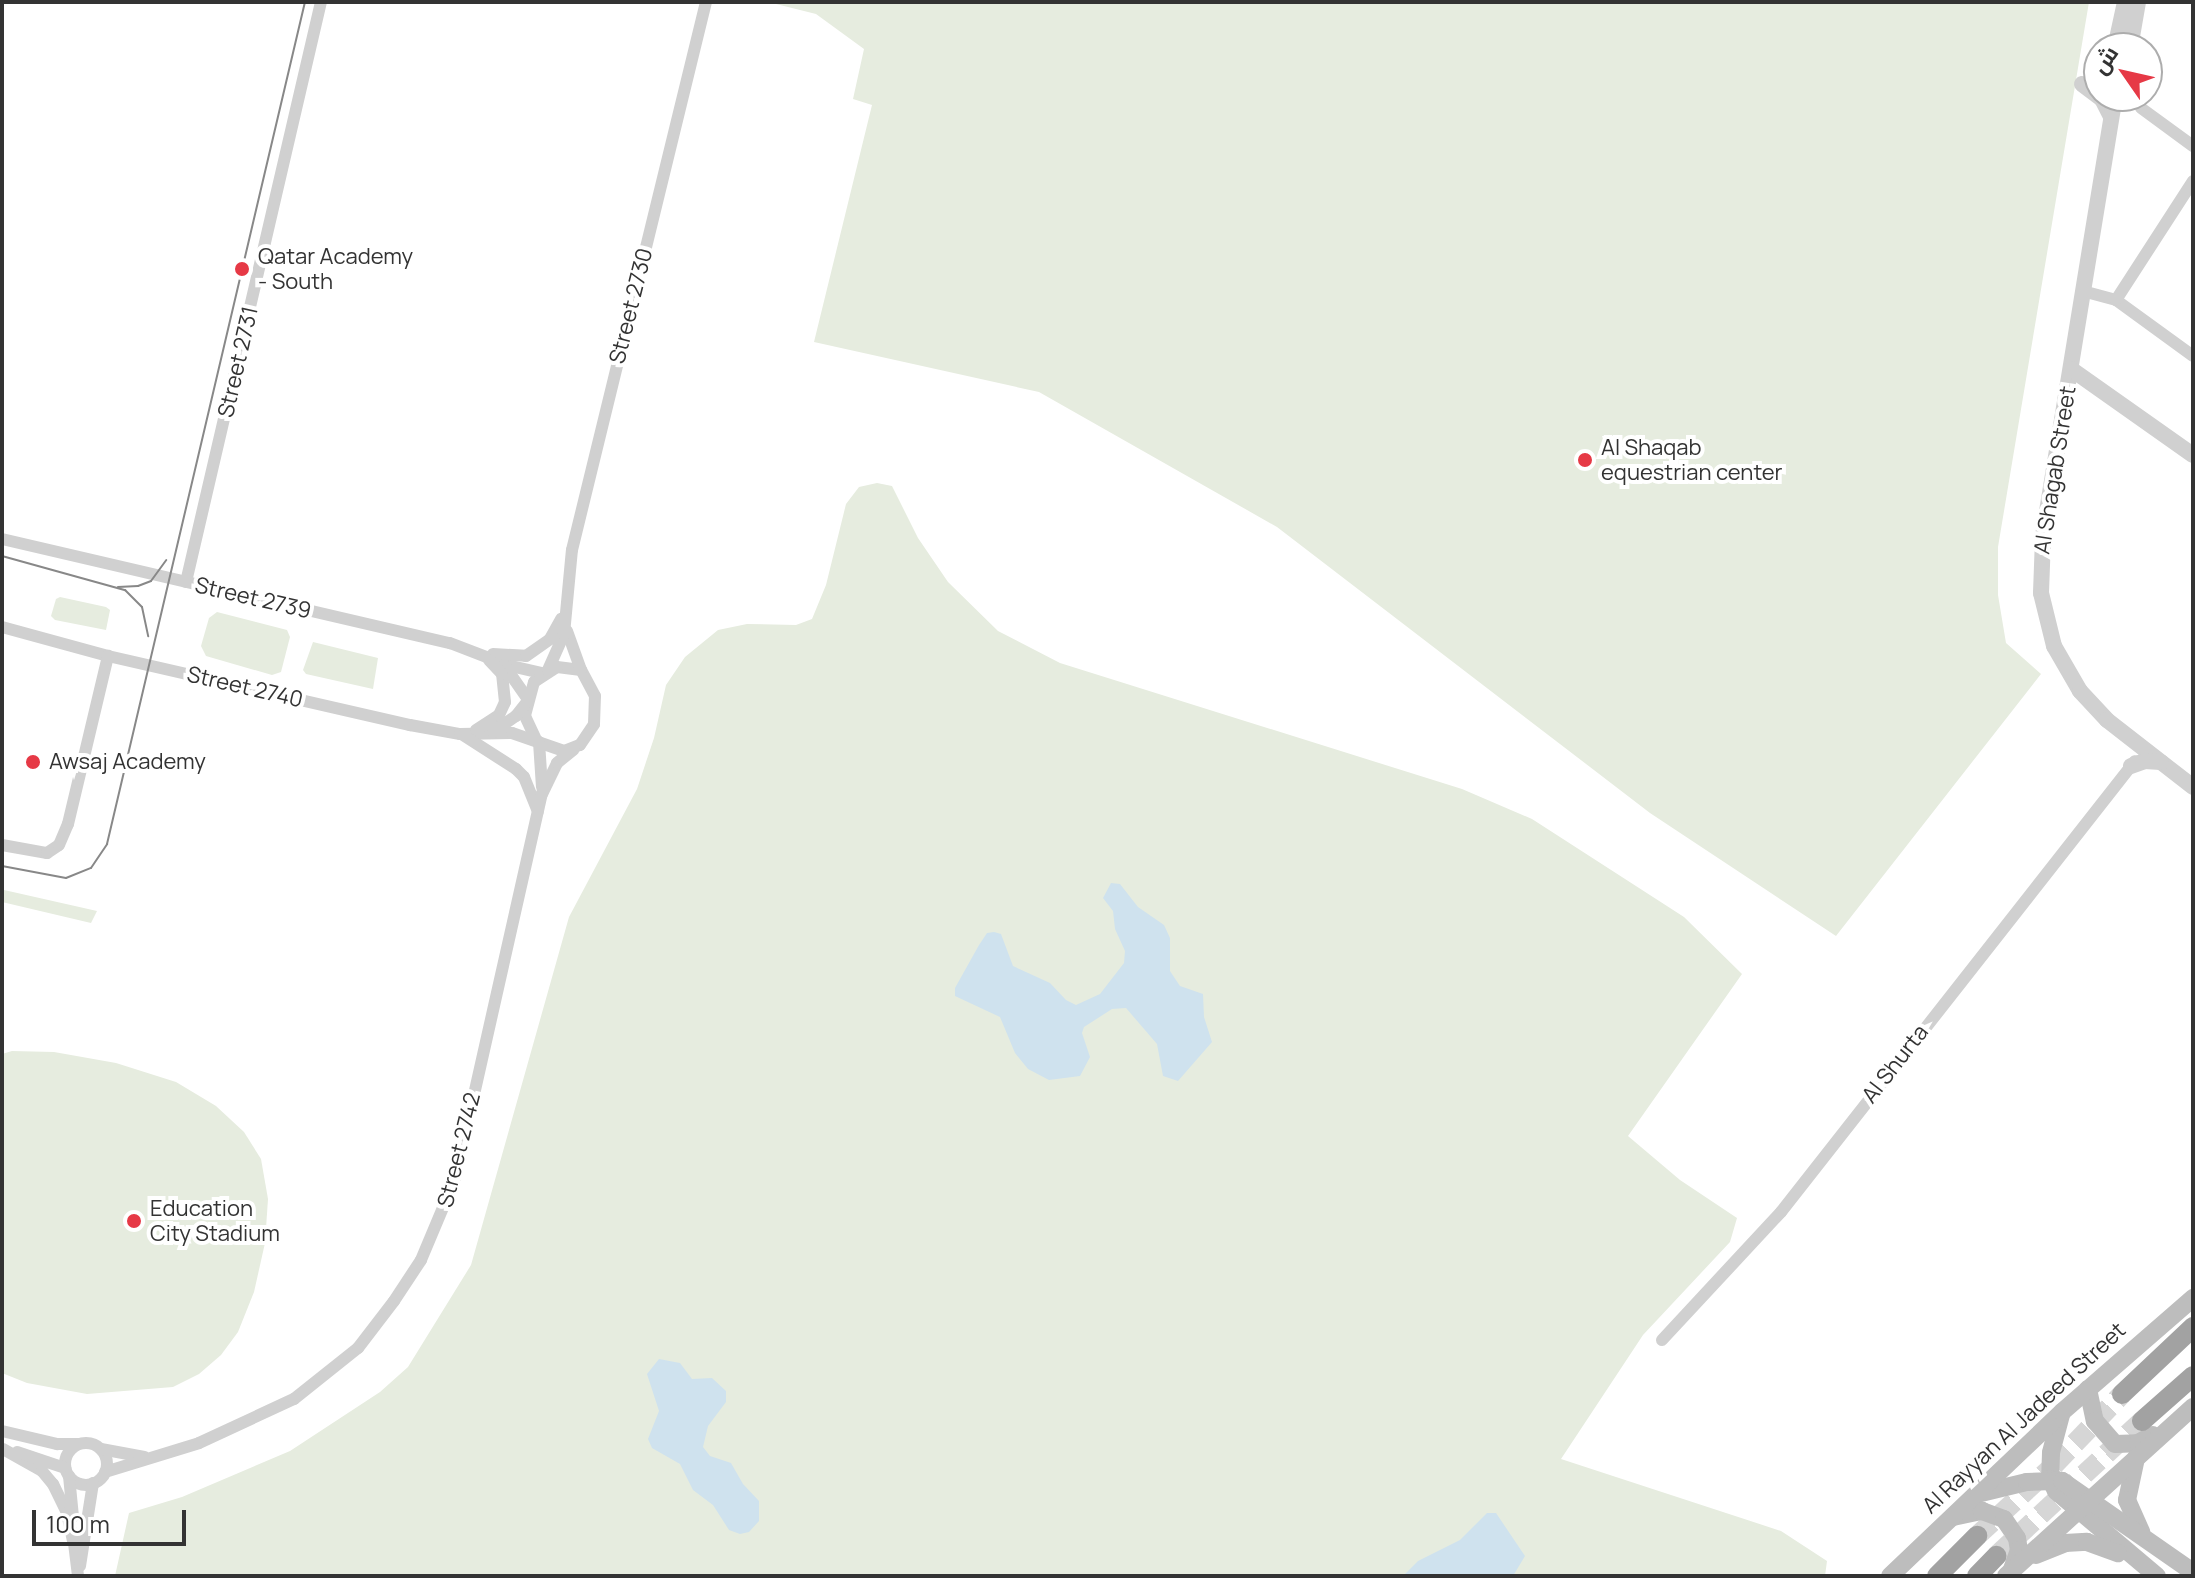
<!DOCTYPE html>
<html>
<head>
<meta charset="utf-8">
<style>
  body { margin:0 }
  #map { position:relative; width:2195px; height:1578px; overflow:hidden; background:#fff; font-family:Manrope,Cairo,sans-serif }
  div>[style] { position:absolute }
  .green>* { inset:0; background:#e6ecdf }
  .water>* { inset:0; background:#cfe2ee }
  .trunk-tunnel>* { height:20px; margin-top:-10px; transform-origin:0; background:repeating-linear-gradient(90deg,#d6d6d6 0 20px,transparent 0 30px) }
  .minor>* { height:12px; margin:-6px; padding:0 6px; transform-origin:6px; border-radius:6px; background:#d0d0d0 }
  .minor>.ring { margin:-6px; padding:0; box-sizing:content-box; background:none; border:12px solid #d0d0d0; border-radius:50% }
  .tertiary>* { height:16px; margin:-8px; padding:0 8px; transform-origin:8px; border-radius:8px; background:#d0d0d0 }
  .secondary>* { height:18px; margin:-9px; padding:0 9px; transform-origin:9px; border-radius:9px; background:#bdbdbd }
  .trunk>* { height:20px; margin:-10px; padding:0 10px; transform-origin:10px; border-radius:10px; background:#a2a2a2 }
  .tram>* { height:2px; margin:-1px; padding:0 1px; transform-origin:1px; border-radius:1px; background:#888 }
  .dots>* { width:22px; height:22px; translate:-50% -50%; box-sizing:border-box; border:4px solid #fff; border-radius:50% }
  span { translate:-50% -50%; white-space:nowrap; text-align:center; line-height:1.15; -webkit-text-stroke:8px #fff; paint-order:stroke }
  .poi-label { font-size:22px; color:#333 }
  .left { translate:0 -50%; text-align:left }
  .street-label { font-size:22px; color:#333 }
  .frame { position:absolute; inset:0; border:4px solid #333; pointer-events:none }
  .north { position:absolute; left:2083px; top:32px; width:80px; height:80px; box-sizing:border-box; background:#fff; border:2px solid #adadad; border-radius:50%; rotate:304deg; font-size:22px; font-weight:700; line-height:32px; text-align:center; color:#333 }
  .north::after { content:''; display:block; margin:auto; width:28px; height:36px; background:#e63946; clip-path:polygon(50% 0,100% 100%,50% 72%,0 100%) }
  .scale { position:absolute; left:32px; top:1510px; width:154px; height:36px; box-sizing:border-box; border:4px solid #333; border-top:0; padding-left:10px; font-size:24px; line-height:28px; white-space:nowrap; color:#333; -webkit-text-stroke:6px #fff; paint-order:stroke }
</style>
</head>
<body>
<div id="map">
  <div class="green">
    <i style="clip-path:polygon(768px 2px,2089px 2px,1998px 547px,1998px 595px,2006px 643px,2041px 674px,1836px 936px,1650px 813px,1277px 527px,1039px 392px,814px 342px,872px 105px,853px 99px,864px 49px,816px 14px)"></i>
    <i style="clip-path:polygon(877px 483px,892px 486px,918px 538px,948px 582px,998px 631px,1060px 663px,1462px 789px,1532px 819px,1684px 917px,1742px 974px,1628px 1136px,1680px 1180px,1737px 1218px,1730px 1242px,1643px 1335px,1561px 1459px,1781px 1531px,1827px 1561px,1825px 1576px,115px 1576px,129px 1513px,182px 1497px,290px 1451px,380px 1392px,408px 1367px,471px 1265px,569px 917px,637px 789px,654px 738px,666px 685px,685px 657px,718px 630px,747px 624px,796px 625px,812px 619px,826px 585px,846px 504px,859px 487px)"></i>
    <i style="clip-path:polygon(60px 597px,106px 607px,110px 610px,106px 630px,55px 620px,51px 616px,56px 599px)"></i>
    <i style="clip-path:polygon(217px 612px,287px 630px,290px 637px,281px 672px,272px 675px,206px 656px,201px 646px,209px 618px)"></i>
    <i style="clip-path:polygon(313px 642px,378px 658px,373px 689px,306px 674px,303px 670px)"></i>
    <i style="clip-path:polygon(4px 890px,97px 911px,91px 923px,2px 902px)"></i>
    <i style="clip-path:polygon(12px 1051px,54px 1052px,116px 1063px,176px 1082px,216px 1106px,244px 1132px,261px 1159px,268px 1199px,265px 1243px,254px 1292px,238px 1332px,221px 1355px,199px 1374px,173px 1387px,87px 1394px,27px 1383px,2px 1373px,2px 1054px)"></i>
  </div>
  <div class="water">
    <i style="clip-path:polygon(1111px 883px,1120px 884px,1138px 907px,1164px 925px,1170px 938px,1170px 971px,1180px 986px,1203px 994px,1204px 1017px,1212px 1042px,1178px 1081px,1163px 1076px,1157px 1044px,1126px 1008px,1112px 1009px,1084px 1027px,1082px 1033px,1090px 1057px,1080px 1076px,1049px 1080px,1028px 1069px,1015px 1053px,1000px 1017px,955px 996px,955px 988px,979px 945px,987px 933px,994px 932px,1001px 934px,1013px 966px,1050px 983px,1066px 1000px,1076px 1005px,1100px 994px,1124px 963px,1125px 951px,1115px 929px,1113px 911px,1103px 898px)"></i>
    <i style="clip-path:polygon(659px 1359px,680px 1363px,692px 1379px,712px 1378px,726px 1391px,726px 1402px,708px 1426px,703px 1447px,710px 1456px,731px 1463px,743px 1484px,759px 1501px,759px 1521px,749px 1532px,740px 1534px,729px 1530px,713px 1505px,693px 1490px,680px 1464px,652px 1448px,648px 1439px,659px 1411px,647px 1374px)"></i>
    <i style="clip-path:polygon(1487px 1513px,1496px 1513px,1525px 1556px,1513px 1576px,1403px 1576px,1418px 1561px,1460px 1540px)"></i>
  </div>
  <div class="trunk-tunnel">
    <i style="left:1977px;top:1536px;width:105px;rotate:-42.7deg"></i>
    <i style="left:2054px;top:1465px;width:98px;rotate:-46.2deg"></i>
    <i style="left:1996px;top:1556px;width:199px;rotate:-42.8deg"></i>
  </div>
  <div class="minor">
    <i style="left:2141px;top:108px;width:64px;rotate:36.2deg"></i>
    <i style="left:2090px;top:293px;width:27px;rotate:15deg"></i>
    <i style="left:2116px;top:300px;width:95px;rotate:36deg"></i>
    <i style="left:2116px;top:300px;width:142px;rotate:-57.1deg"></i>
    <i style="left:2px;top:539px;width:460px;rotate:13.1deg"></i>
    <i style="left:450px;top:643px;width:61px;rotate:21.1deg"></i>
    <i style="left:507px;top:665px;width:37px;rotate:13deg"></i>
    <i style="left:186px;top:582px;width:596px;rotate:-76.9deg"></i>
    <i style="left:2px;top:627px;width:110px;rotate:15.3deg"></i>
    <i style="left:108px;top:656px;width:310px;rotate:12.9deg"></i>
    <i style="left:410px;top:725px;width:51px;rotate:10.2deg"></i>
    <i style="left:460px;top:734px;width:52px;rotate:-1.1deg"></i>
    <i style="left:512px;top:733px;width:55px;rotate:19.1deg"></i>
    <i style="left:564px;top:751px;width:17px;rotate:-21deg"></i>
    <i style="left:580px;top:745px;width:25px;rotate:-56deg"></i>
    <i style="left:594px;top:724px;width:28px;rotate:-88deg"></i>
    <i style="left:595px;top:696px;width:30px;rotate:-118deg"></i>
    <i style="left:581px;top:670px;width:24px;rotate:-173deg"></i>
    <i style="left:557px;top:667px;width:27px;rotate:147deg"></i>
    <i style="left:534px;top:682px;width:35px;rotate:105deg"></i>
    <i style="left:525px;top:716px;width:26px;rotate:65deg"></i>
    <i style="left:567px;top:631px;width:41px;rotate:70.3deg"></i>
    <i style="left:493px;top:654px;width:33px;rotate:3deg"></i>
    <i style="left:526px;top:656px;width:29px;rotate:-35deg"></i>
    <i style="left:550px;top:639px;width:23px;rotate:-61deg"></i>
    <i style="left:504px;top:665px;width:40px;rotate:55.1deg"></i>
    <i style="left:548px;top:670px;width:39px;rotate:-66deg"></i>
    <i style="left:564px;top:634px;width:84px;rotate:-84.6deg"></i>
    <i style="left:572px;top:550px;width:564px;rotate:-76.26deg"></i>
    <i style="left:476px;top:730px;width:27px;rotate:-33deg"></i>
    <i style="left:499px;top:715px;width:14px;rotate:-65deg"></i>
    <i style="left:505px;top:702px;width:28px;rotate:-96deg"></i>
    <i style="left:502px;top:674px;width:19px;rotate:-133deg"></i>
    <i style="left:493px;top:732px;width:28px;rotate:-35deg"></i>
    <i style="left:516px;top:716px;width:16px;rotate:-52deg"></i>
    <i style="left:463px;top:735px;width:63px;rotate:32.7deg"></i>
    <i style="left:516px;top:769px;width:11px;rotate:45deg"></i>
    <i style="left:524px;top:777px;width:37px;rotate:68deg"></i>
    <i style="left:539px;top:742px;width:45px;rotate:86.2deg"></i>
    <i style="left:2px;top:845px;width:46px;rotate:10.1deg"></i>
    <i style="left:47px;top:853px;width:14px;rotate:-34deg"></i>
    <i style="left:59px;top:845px;width:23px;rotate:-67deg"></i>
    <i style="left:68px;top:824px;width:173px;rotate:-76.6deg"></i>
    <i style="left:1662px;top:1340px;width:175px;rotate:-47.1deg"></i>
    <i style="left:1781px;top:1212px;width:573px;rotate:-51.87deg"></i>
    <i style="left:2px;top:1431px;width:57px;rotate:13.3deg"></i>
    <i style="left:57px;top:1444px;width:21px"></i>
    <i class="ring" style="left:65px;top:1443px;width:30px;height:30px"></i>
    <i style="left:3px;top:1449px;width:45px;rotate:29.4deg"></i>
    <i style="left:42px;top:1471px;width:17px;rotate:50deg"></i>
    <i style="left:53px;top:1484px;width:32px;rotate:64deg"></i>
    <i style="left:67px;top:1513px;width:29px;rotate:78deg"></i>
    <i style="left:101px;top:1449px;width:44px;rotate:10.5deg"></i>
    <i style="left:17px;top:1452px;width:51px;rotate:18.4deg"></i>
    <i style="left:105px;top:1472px;width:98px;rotate:-17.1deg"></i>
    <i style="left:199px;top:1443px;width:105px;rotate:-24.9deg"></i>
    <i style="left:294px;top:1399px;width:82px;rotate:-38.6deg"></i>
    <i style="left:358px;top:1348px;width:59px;rotate:-52.5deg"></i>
    <i style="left:394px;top:1301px;width:49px;rotate:-56.6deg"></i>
    <i style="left:421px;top:1260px;width:88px;rotate:-67.2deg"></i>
    <i style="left:455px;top:1179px;width:395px;rotate:-77.3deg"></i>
    <i style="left:542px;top:794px;width:34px;rotate:-64deg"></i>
    <i style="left:557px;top:763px;width:21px;rotate:-39deg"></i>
    <i style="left:69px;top:1476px;width:41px;rotate:84.4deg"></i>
    <i style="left:73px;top:1535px;width:41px;rotate:83deg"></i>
    <i style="left:80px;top:1566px;width:84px;rotate:-81.1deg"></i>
  </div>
  <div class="tertiary">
    <i style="left:2115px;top:48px;width:47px;rotate:-77.7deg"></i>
    <i style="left:2130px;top:48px;width:47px;rotate:-80.1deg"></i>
    <i style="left:2092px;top:66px;width:8px;rotate:-23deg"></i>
    <i style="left:2082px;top:84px;width:25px;rotate:37deg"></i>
    <i style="left:2102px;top:99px;width:20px;rotate:63deg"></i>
    <i style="left:2115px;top:96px;width:448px;rotate:99.3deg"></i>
    <i style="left:2043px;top:538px;width:55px;rotate:92.1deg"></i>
    <i style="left:2041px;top:593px;width:55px;rotate:76.2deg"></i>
    <i style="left:2054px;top:646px;width:52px;rotate:60deg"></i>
    <i style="left:2080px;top:691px;width:40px;rotate:47deg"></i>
    <i style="left:2107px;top:720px;width:109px;rotate:37.9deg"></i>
    <i style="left:2071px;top:369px;width:149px;rotate:35.2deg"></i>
    <i style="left:2131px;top:766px;width:15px;rotate:-20deg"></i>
    <i style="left:2145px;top:761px;width:16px;rotate:4deg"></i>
  </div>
  <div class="secondary">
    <i style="left:2088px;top:1389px;width:33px;rotate:78deg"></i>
    <i style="left:2095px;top:1421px;width:30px;rotate:49deg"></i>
    <i style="left:2115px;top:1444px;width:23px;rotate:-2deg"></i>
    <i style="left:2138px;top:1443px;width:17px;rotate:-28deg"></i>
    <i style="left:2061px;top:1415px;width:39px;rotate:105deg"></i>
    <i style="left:2051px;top:1453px;width:26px;rotate:92deg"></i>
    <i style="left:2050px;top:1479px;width:13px;rotate:63deg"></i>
    <i style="left:2056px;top:1491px;width:132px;rotate:40.1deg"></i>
    <i style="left:2136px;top:1458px;width:43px;rotate:102.1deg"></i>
    <i style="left:2127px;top:1500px;width:35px;rotate:66deg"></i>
    <i style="left:1977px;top:1494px;width:51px;rotate:-13.5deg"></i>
    <i style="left:2027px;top:1482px;width:35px;rotate:-2deg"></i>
    <i style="left:2062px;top:1481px;width:160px;rotate:34.8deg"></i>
    <i style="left:1953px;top:1517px;width:30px;rotate:-12deg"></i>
    <i style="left:1982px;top:1511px;width:23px;rotate:20deg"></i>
    <i style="left:2004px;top:1519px;width:23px;rotate:56deg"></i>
    <i style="left:2017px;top:1538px;width:12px;rotate:81deg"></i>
    <i style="left:2019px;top:1550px;width:20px;rotate:110deg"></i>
    <i style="left:2036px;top:1555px;width:31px;rotate:-22deg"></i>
    <i style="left:2065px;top:1543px;width:22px;rotate:-3deg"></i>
    <i style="left:2087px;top:1542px;width:33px;rotate:20deg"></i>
    <i style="left:1890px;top:1576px;width:238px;rotate:-43.6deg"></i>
    <i style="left:2062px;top:1412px;width:174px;rotate:-41deg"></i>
    <i style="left:2006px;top:1576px;width:252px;rotate:-42.1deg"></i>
  </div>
  <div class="trunk">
    <i style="left:2122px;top:1394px;width:98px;rotate:-43.3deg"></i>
    <i style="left:2142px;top:1421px;width:68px;rotate:-41.4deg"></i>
    <i style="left:1937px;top:1576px;width:57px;rotate:-45deg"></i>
    <i style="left:1977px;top:1576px;width:28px;rotate:-46deg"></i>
  </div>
  <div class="tram">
    <i style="left:2px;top:556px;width:128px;rotate:15.5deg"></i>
    <i style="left:125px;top:590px;width:24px;rotate:45deg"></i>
    <i style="left:142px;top:607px;width:30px;rotate:78deg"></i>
    <i style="left:118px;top:587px;width:20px;rotate:-3deg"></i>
    <i style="left:138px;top:586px;width:14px;rotate:-21deg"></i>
    <i style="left:151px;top:581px;width:26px;rotate:-54deg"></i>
    <i style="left:2px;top:866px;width:65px;rotate:10.6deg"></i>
    <i style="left:66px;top:878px;width:27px;rotate:-22deg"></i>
    <i style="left:91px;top:868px;width:29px;rotate:-56deg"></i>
    <i style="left:107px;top:844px;width:865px;rotate:-76.77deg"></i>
  </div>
  <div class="dots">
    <i style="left:242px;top:269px;background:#e63946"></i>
    <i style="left:1585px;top:460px;background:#e63946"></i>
    <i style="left:33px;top:762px;background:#e63946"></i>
    <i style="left:134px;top:1221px;background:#e63946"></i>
  </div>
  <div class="poi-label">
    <span class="left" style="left:258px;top:269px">Qatar Academy<br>- South</span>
    <span class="left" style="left:1601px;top:460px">Al Shaqab<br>equestrian center</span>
    <span class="left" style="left:49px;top:762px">Awsaj Academy</span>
    <span class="left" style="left:150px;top:1221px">Education<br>City Stadium</span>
  </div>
  <div class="street-label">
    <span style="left:631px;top:306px;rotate:-76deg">Street 2730</span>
    <span style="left:238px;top:362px;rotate:-77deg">Street 2731</span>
    <span style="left:2055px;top:470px;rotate:-81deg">Al Shagab Street</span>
    <span style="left:253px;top:598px;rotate:13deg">Street 2739</span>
    <span style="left:245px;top:687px;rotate:13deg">Street 2740</span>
    <span style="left:1895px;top:1064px;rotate:-52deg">Al Shurta</span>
    <span style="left:459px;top:1150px;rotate:-76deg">Street 2742</span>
    <span style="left:2024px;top:1418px;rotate:-43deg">Al Rayyan Al Jadeed Street</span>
  </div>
  <div class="frame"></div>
  <div class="north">ش</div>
  <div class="scale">100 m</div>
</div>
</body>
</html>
